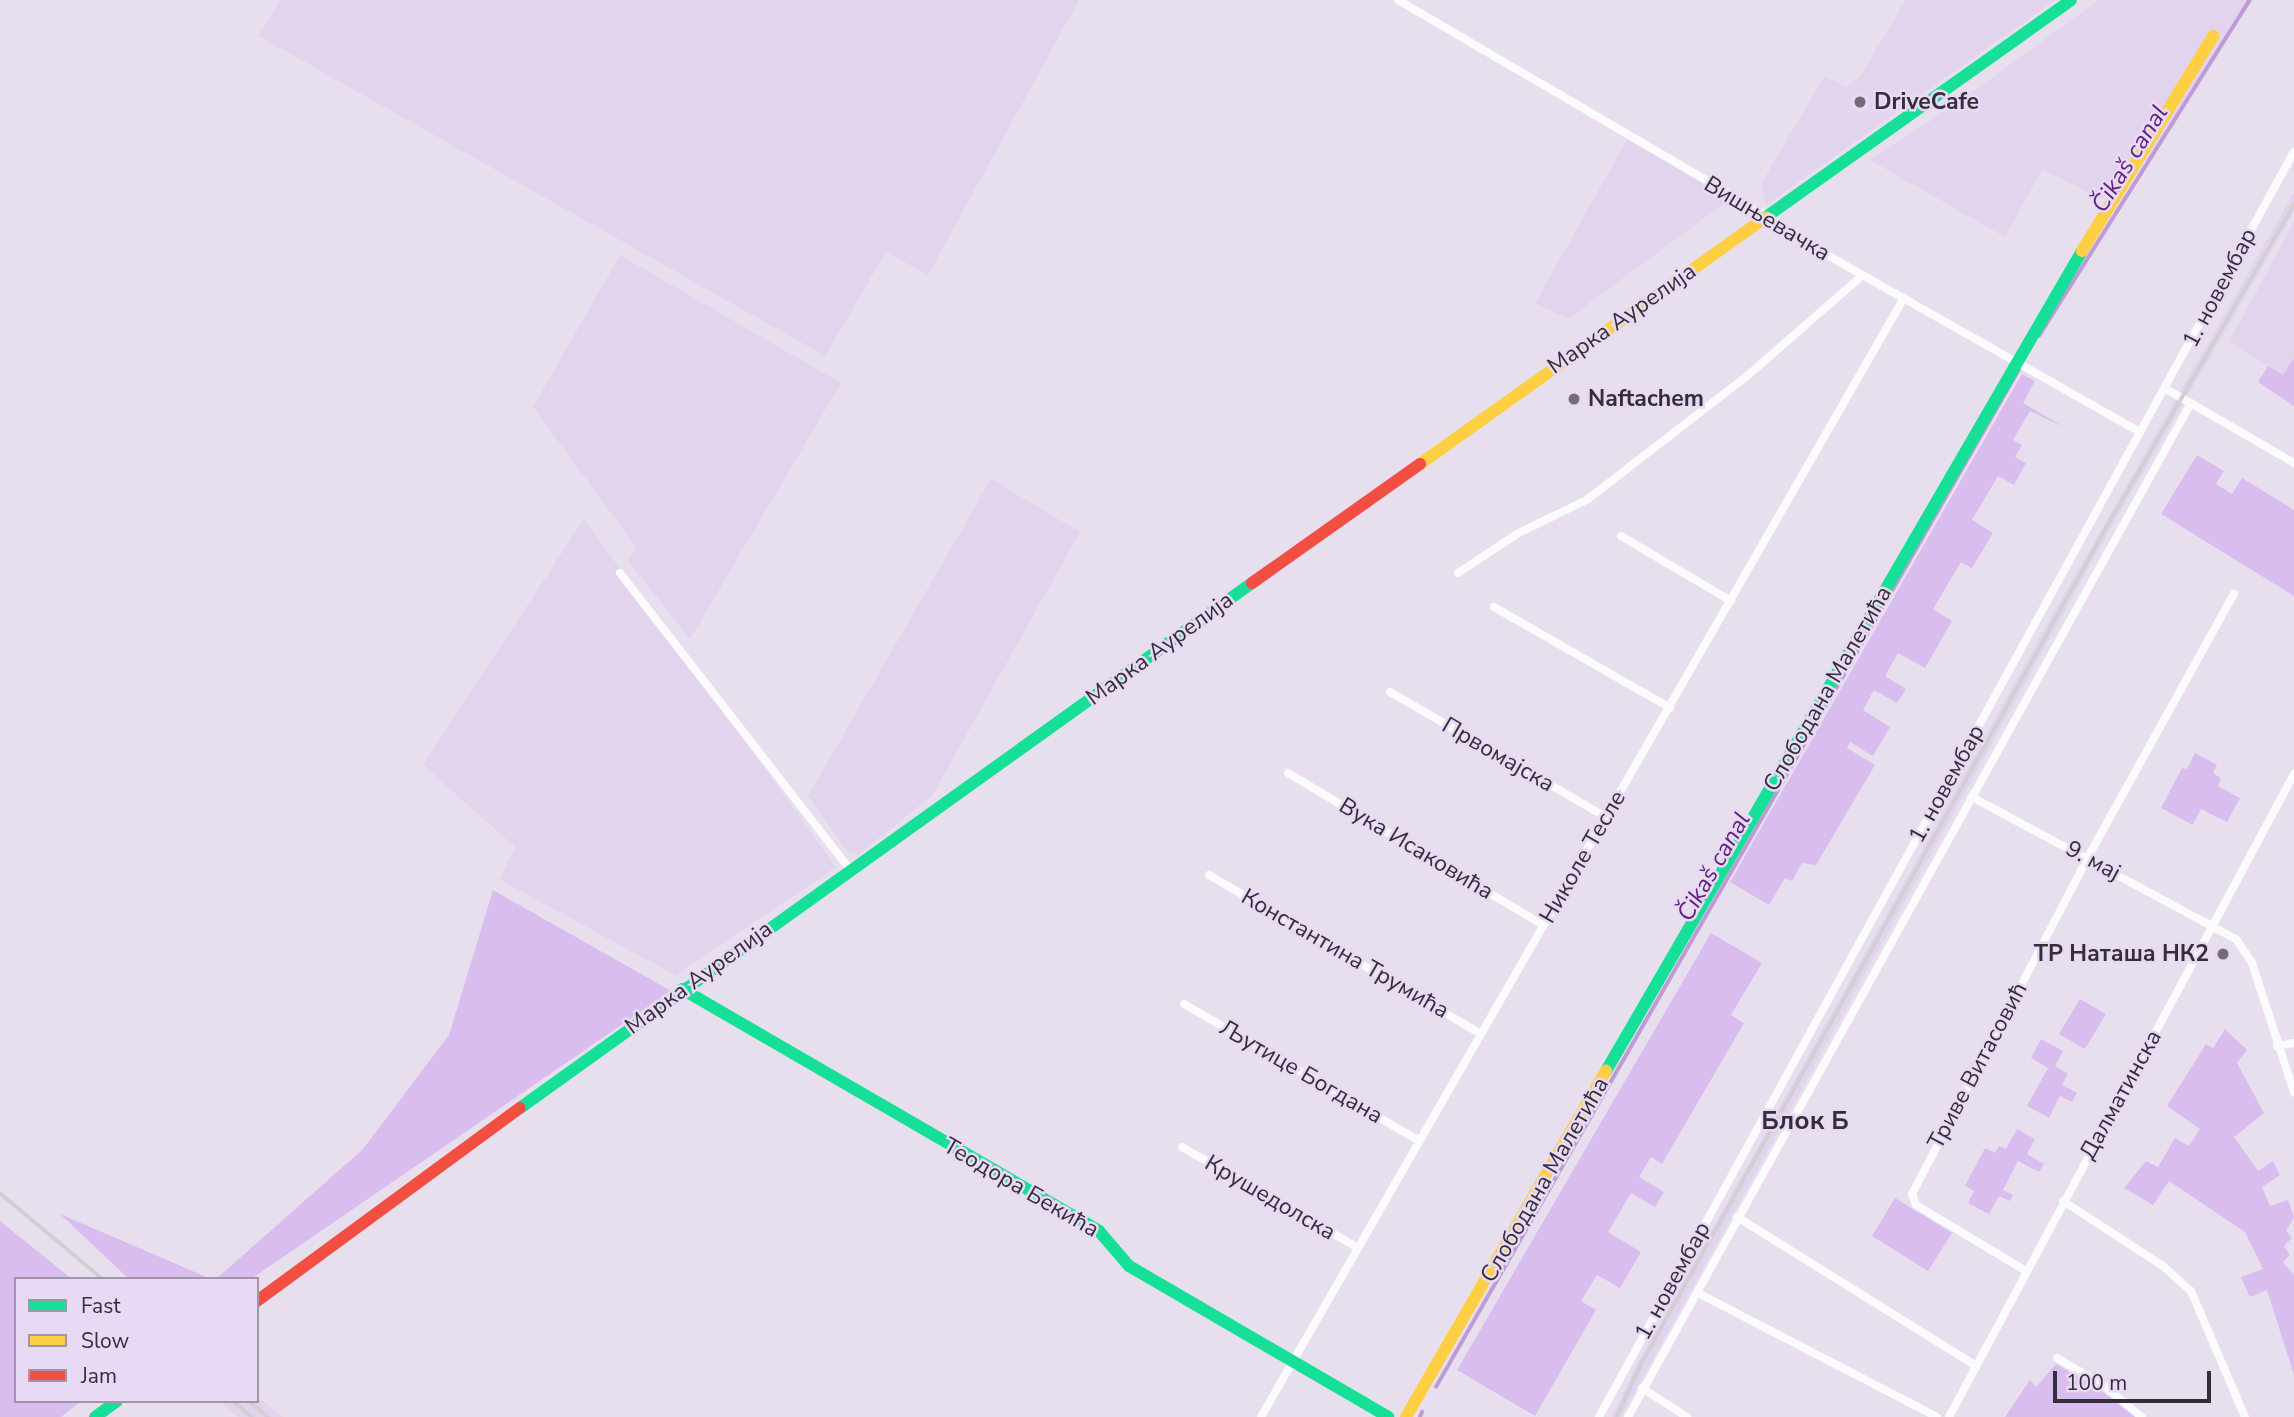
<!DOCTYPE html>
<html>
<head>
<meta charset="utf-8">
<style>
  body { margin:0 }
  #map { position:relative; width:2294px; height:1417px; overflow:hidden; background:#e7dfee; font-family:"Nunito Sans",sans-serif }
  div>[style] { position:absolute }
  .built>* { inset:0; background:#e3d4ed }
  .green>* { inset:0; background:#dabdef }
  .stream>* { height:3.5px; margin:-1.75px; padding:0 1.75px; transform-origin:1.75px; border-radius:1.75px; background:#be9bd6 }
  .street>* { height:8px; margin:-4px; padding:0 4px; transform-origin:4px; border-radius:4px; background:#fbfafc }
  .fast>* { height:12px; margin:-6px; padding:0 6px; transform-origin:6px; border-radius:6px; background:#16e098 }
  .slow>* { height:12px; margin:-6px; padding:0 6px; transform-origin:6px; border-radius:6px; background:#ffcf43 }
  .jam>* { height:12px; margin:-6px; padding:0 6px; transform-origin:6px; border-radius:6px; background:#f24e42 }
  .rail>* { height:3.5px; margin:-1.75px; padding:0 1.75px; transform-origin:1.75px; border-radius:1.75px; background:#d2cfd4 }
  .dots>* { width:19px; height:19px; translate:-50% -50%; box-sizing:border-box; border:4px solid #e8d9f4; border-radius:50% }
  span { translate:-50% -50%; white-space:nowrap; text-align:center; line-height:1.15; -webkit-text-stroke:5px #e8d9f4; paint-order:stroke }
  .poi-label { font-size:23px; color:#342e38; font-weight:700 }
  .left { translate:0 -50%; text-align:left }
  .right { translate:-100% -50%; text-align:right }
  .street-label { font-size:23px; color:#342e38 }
  .water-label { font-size:24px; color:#5f237f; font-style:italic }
  .quarter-label { font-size:26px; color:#342e38; font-weight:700 }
  .legend { position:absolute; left:14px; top:1277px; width:245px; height:126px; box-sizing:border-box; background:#e8d9f4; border:2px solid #a095a9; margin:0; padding:9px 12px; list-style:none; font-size:21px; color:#342e38 }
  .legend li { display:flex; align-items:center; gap:14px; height:35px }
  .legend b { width:35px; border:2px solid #a095a9 }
  .scale { position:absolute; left:2053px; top:1371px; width:158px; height:32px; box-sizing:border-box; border:4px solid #342e38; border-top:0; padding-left:9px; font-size:21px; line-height:24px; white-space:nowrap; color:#342e38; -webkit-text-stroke:5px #e8d9f4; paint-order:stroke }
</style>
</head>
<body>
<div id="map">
  <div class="built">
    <i style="clip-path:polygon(280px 0,1079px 0,928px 275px,886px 252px,825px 356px,259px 36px)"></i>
    <i style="clip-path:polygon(1906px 0,2055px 0,1766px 205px,1761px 184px,1824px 77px,1847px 87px,1861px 75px)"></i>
    <i style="clip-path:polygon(2099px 0,2253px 0,2116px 205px,2042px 170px,2005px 237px,1870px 160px,1959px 102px)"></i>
    <i style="clip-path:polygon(1627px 140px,1730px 199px,1568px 319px,1535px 303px)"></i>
    <i style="clip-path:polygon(2294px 192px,2294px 212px,2106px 537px,1621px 1417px,1612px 1417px,1634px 1370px,2040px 637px)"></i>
    <i style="clip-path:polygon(2294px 222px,2294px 358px,2283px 375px,2229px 342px)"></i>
    <i style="clip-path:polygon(620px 255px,841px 383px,690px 639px,628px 561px,636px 547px,533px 407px)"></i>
    <i style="clip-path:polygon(991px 479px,1080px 532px,932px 796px,859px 854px,847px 851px,808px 796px)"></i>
    <i style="clip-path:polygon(584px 519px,836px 867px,675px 975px,499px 879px,515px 847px,423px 765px)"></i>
    <i style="clip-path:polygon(257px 1396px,283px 1417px,238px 1417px,219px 1401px,257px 1401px)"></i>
  </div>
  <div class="green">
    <i style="clip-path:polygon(2294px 358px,2294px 406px,2258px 382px,2268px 366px,2283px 375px)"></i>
    <i style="clip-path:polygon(2022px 374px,2035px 381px,2023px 403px,2064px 427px,2030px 411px,2013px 440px,2022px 445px,2015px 457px,2026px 463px,2014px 485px,1998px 476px,1972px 520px,1993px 533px,1972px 568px,1961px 562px,1933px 609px,1952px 621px,1925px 668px,1898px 653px,1885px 676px,1906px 689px,1897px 703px,1874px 690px,1863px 710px,1890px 727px,1873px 756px,1850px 742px,1847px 748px,1875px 765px,1816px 865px,1802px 863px,1792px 881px,1785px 878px,1769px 905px,1730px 882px)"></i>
    <i style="clip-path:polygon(2197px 455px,2224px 471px,2216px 484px,2232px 494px,2242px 478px,2294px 510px,2294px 596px,2161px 514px)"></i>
    <i style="clip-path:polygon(2195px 753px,2217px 765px,2213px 773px,2221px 778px,2218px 786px,2240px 798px,2227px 822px,2201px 809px,2193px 825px,2161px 808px,2182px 768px,2187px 769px)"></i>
    <i style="clip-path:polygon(493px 890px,671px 991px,251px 1279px,216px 1279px,363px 1149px,449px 1035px)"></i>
    <i style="clip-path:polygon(1711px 933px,1762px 963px,1731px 1015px,1744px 1023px,1662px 1164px,1651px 1157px,1639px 1177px,1664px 1192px,1655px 1207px,1631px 1193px,1608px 1232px,1641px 1252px,1620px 1288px,1597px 1275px,1581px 1301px,1596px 1310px,1535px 1416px,1457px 1370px)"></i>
    <i style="clip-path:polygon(2080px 999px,2106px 1014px,2085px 1049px,2059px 1034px)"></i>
    <i style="clip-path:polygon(2225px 1029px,2247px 1050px,2237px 1063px,2264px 1113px,2234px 1137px,2258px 1171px,2273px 1161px,2280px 1175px,2262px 1187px,2270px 1206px,2288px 1200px,2294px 1217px,2286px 1231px,2292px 1238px,2284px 1246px,2290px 1255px,2283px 1262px,2294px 1275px,2294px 1375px,2267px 1290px,2250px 1297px,2241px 1277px,2263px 1269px,2245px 1232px,2169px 1181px,2153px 1205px,2124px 1188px,2146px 1161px,2158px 1167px,2175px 1138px,2189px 1146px,2200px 1129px,2167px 1106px,2206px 1044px,2213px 1048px)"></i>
    <i style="clip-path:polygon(2041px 1039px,2063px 1051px,2055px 1066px,2068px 1074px,2062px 1085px,2077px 1093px,2072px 1102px,2060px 1096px,2049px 1118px,2027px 1106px,2048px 1068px,2031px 1058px)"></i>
    <i style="clip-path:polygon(2017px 1129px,2035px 1139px,2027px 1154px,2044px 1164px,2039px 1172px,2018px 1161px,2003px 1190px,2013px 1195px,2010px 1201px,1999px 1196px,1989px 1214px,1968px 1203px,1974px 1191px,1965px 1186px,1985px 1148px,1995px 1153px,1999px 1146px,2006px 1149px)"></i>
    <i style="clip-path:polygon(1895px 1198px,1952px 1233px,1928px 1271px,1872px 1236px)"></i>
    <i style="clip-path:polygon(60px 1214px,211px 1279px,129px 1279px)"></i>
    <i style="clip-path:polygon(0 1221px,72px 1279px,16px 1279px,16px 1401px,81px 1401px,61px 1417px,0 1417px)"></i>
    <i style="clip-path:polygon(2056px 1364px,2099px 1389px,2135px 1417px,2005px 1417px,2030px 1380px,2036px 1387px)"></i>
  </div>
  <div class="stream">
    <i style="left:2039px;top:336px;width:397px;rotate:-57.9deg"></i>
    <i style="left:1436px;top:1387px;width:1177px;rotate:-60.19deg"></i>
    <i style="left:1420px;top:1417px;width:5px;rotate:-68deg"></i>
  </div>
  <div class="street">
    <i style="left:1398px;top:0;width:436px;rotate:30.3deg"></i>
    <i style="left:1775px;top:220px;width:21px;rotate:43deg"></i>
    <i style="left:1790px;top:234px;width:402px;rotate:29.5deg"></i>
    <i style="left:2166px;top:389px;width:148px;rotate:30deg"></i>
    <i style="left:1621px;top:536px;width:128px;rotate:30.6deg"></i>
    <i style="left:620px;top:573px;width:376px;rotate:52.2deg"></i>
    <i style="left:1458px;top:573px;width:71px;rotate:-33.5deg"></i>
    <i style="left:1517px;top:534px;width:79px;rotate:-26.2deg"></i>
    <i style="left:1588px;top:499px;width:200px;rotate:-37.7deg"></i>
    <i style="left:1746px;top:377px;width:155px;rotate:-41.1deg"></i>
    <i style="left:1494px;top:607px;width:203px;rotate:29.8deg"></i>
    <i style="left:1390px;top:692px;width:250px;rotate:30.1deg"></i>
    <i style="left:1288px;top:773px;width:297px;rotate:30.8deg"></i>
    <i style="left:1972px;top:797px;width:300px;rotate:28.3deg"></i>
    <i style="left:2236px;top:939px;width:29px;rotate:56deg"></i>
    <i style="left:2252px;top:963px;width:136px;rotate:72deg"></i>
    <i style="left:1209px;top:875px;width:315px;rotate:30.3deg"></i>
    <i style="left:1184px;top:1004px;width:272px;rotate:30.2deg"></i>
    <i style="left:2277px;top:1046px;width:17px;rotate:-10deg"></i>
    <i style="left:1182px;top:1147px;width:203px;rotate:29.8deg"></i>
    <i style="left:2063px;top:1201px;width:119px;rotate:33deg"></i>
    <i style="left:2163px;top:1266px;width:38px;rotate:42deg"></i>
    <i style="left:2191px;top:1291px;width:137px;rotate:66.8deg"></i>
    <i style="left:1737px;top:1217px;width:282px;rotate:31.9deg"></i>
    <i style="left:2026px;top:1271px;width:128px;rotate:-149deg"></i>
    <i style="left:1916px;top:1205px;width:12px;rotate:-110deg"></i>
    <i style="left:1912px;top:1194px;width:380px;rotate:-62.4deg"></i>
    <i style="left:2088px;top:857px;width:301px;rotate:-61deg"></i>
    <i style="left:1698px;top:1293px;width:269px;rotate:27.4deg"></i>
    <i style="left:2057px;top:1358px;width:53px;rotate:30.4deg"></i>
    <i style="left:2103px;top:1385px;width:50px;rotate:39.4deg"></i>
    <i style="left:1642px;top:1388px;width:54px;rotate:32.8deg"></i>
    <i style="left:1261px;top:1417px;width:1291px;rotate:-60.12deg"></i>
    <i style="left:1599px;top:1417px;width:1443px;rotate:-61.22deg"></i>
    <i style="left:1628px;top:1417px;width:1160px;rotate:-60.96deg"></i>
    <i style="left:1949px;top:1417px;width:730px;rotate:-61.78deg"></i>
  </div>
  <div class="fast">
    <i style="left:1766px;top:217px;width:374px;rotate:-35.4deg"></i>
    <i style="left:682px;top:989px;width:482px;rotate:30.1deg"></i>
    <i style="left:1099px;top:1231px;width:46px;rotate:49.4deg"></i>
    <i style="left:1129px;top:1266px;width:300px;rotate:30.2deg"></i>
    <i style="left:1606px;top:1071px;width:948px;rotate:-59.87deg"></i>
    <i style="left:520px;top:1108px;width:901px;rotate:-35.65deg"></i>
    <i style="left:95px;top:1417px;width:27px;rotate:-36deg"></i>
  </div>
  <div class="slow">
    <i style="left:2082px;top:251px;width:252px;rotate:-58.6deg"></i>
    <i style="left:1420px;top:464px;width:425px;rotate:-35.5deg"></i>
    <i style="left:1406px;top:1417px;width:400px;rotate:-60deg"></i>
  </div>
  <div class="jam">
    <i style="left:1252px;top:583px;width:206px;rotate:-35.3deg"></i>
    <i style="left:257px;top:1301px;width:326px;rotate:-36.3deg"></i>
  </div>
  <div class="rail">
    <i style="left:0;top:1193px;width:134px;rotate:39.9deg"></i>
    <i style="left:233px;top:1401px;width:25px;rotate:40deg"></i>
    <i style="left:249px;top:1401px;width:25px;rotate:40deg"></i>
    <i style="left:1617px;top:1417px;width:56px;rotate:-65.7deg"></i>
    <i style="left:1640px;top:1366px;width:959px;rotate:-60.92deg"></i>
    <i style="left:2106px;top:528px;width:374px;rotate:-59.8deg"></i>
  </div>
  <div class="dots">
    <i style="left:1860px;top:102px;background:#736c78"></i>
    <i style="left:1574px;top:399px;background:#736c78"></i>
    <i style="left:2223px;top:954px;background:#736c78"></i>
  </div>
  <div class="poi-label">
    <span class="left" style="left:1874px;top:102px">DriveCafe</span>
    <span class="left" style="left:1588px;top:399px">Naftachem</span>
    <span class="right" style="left:2209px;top:954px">ТР Наташа НК2</span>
  </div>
  <div class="street-label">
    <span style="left:1767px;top:219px;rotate:31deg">Вишњевачка</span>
    <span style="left:2220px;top:288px;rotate:-62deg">1. новембар</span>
    <span style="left:1622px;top:319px;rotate:-35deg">Марка Аурелија</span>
    <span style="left:1160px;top:649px;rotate:-36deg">Марка Аурелија</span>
    <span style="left:1828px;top:689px;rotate:-60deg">Слободана Малетића</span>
    <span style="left:1498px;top:755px;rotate:30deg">Првомајска</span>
    <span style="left:1947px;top:784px;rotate:-61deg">1. новембар</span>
    <span style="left:1416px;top:849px;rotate:31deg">Вука Исаковића</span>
    <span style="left:1583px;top:857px;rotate:-60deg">Николе Тесле</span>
    <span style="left:2093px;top:861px;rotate:28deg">9. мај</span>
    <span style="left:1345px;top:954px;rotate:30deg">Константина Трумића</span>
    <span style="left:699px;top:978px;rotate:-36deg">Марка Аурелија</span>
    <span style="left:1978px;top:1066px;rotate:-62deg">Триве Витасовић</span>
    <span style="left:1301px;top:1072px;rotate:30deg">Љутице Богдана</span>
    <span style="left:2121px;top:1095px;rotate:-61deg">Далматинска</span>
    <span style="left:1545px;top:1180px;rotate:-60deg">Слободана Малетића</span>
    <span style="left:1021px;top:1188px;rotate:30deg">Теодора Бекића</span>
    <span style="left:1270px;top:1198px;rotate:30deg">Крушедолска</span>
    <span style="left:1673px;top:1281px;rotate:-61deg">1. новембар</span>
  </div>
  <div class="water-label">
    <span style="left:2130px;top:159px;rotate:-58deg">Čikaš canal</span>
    <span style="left:1714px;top:867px;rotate:-60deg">Čikaš canal</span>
  </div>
  <div class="quarter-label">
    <span style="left:1805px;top:1121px">Блок Б</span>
  </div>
  <ul class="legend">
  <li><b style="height:9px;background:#16e098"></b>Fast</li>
  <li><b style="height:9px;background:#ffcf43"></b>Slow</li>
  <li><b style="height:9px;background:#f24e42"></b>Jam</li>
  </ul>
  <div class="scale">100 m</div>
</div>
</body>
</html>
